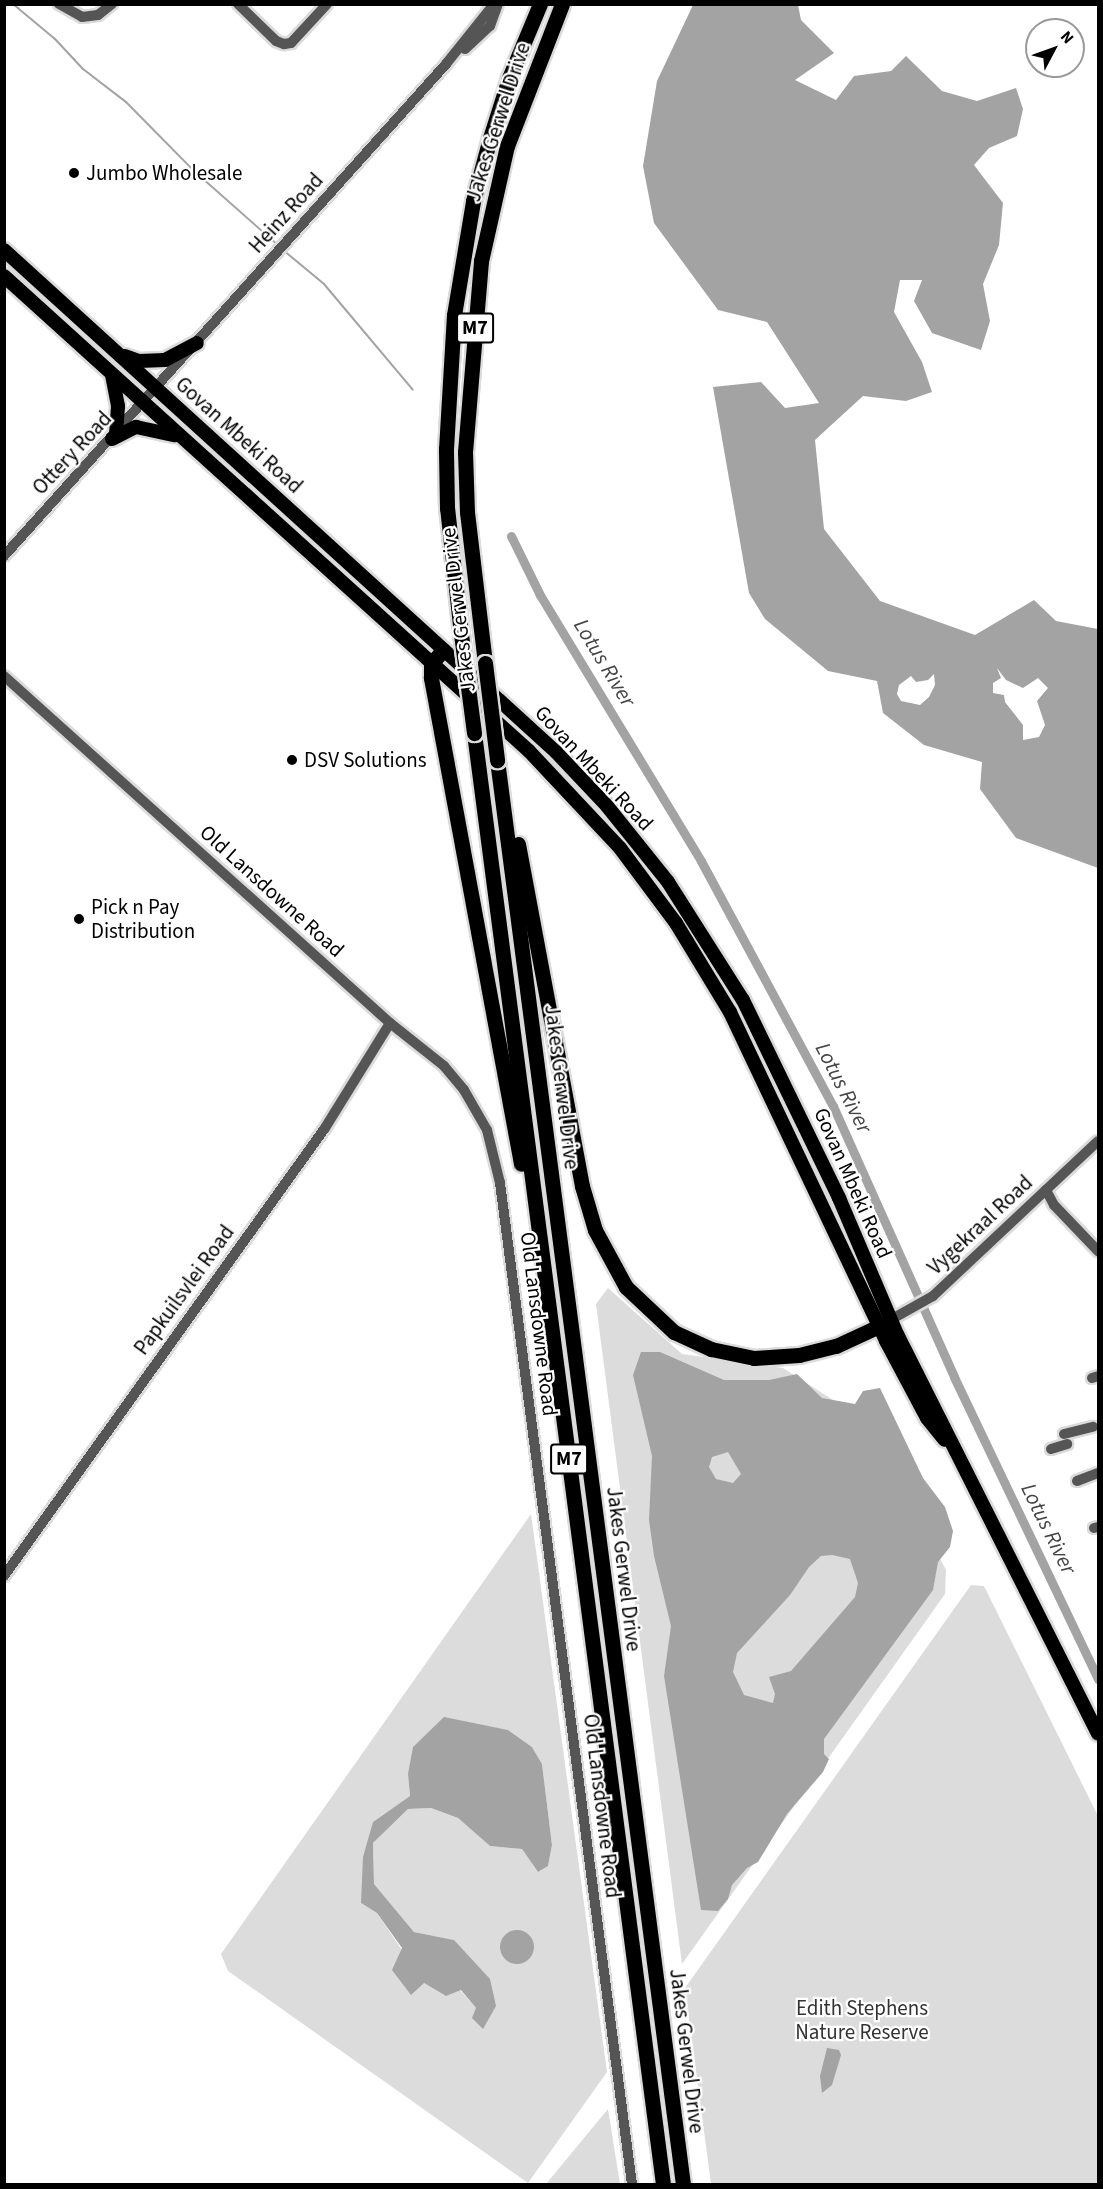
<!DOCTYPE html>
<html>
<head>
<meta charset="utf-8">
<style>
  body { margin:0 }
  #map { position:relative; width:1103px; height:2189px; overflow:hidden; background:#fff; font-family:"Source Sans 3",sans-serif }
  div>[style] { position:absolute }
  .green>* { inset:0; background:#dcdcdc }
  .water>* { inset:0; background:#a3a3a3 }
  .round { border-radius:50% }
  .stream>* { height:2px; margin:-1px; padding:0 1px; transform-origin:1px; border-radius:1px; background:#a3a3a3 }
  .canal>* { height:9px; margin:-4.5px; padding:0 4.5px; transform-origin:4.5px; border-radius:4.5px; background:#a3a3a3 }
  .roads { filter:drop-shadow(2px 0 #dbdbdb) drop-shadow(-2px 0 #dbdbdb) drop-shadow(0 2px #dbdbdb) drop-shadow(0 -2px #dbdbdb) }
  .minor>* { height:10px; margin:-5px; padding:0 5px; transform-origin:5px; border-radius:5px; background:#555 }
  .major>* { height:14px; margin:-7px; padding:0 7px; transform-origin:7px; border-radius:7px; background:#000 }
  .highway>* { height:15px; margin:-7.5px; padding:0 7.5px; transform-origin:7.5px; border-radius:7.5px; background:#000 }
  .bridges { filter:drop-shadow(2px 0 #dbdbdb) drop-shadow(-2px 0 #dbdbdb) drop-shadow(0 2px #dbdbdb) drop-shadow(0 -2px #dbdbdb) }
  .highway-bridge>* { height:15px; margin:-7.5px; padding:0 7.5px; transform-origin:7.5px; border-radius:7.5px; background:#000 }
  .dots>* { width:16px; height:16px; translate:-50% -50%; box-sizing:border-box; border:3px solid #fff; border-radius:50% }
  span { translate:-50% -50%; white-space:nowrap; text-align:center; line-height:1.15; -webkit-text-stroke:4.5px #fff; paint-order:stroke }
  .shield-label span { padding:2px 4px; background:#fff; border:2px solid; border-radius:4px; -webkit-text-stroke-width:0 }
  .shield-label { font-size:20px; color:#000; font-weight:700 }
  .street-label { font-size:21px; color:#000 }
  .poi-label { font-size:21px; color:#000 }
  .left { translate:0 -50%; text-align:left }
  .park-label { font-size:21px; color:#333 }
  .water-label { font-size:22px; color:#444; font-style:italic }
  .frame { position:absolute; inset:0; border:6px solid #000; pointer-events:none }
  .north { position:absolute; left:1025px; top:18px; width:60px; height:60px; box-sizing:border-box; background:#fff; border:2px solid #999; border-radius:50%; rotate:49deg; font-size:16px; font-weight:700; line-height:24px; text-align:center; color:#000 }
  .north::after { content:''; display:block; margin:auto; width:21px; height:27px; background:#000; clip-path:polygon(50% 0,100% 100%,50% 72%,0 100%) }
</style>
</head>
<body>
<div id="map">
  <div class="green">
    <i style="clip-path:polygon(608px 1288px,682px 1354px,783px 1368px,869px 1423px,946px 1570px,945px 1594px,682px 1964px,596px 1304px)"></i>
    <i style="clip-path:polygon(evenodd,531px 1514px,607px 2072px,528px 2183px,228px 1971px,221px 1954px,531px 1514px,468px 1723px,508px 1730px,532px 1747px,542px 1764px,552px 1845px,548px 1866px,538px 1872px,522px 1849px,490px 1846px,458px 1818px,431px 1808px,408px 1809px,373px 1843px,374px 1884px,414px 1932px,454px 1940px,483px 2029px,476px 2008px,460px 1990px,446px 1996px,424px 1983px,377px 1913px,361px 1903px,373px 1822px,410px 1796px,408px 1774px,468px 1723px)"></i>
    <i style="clip-path:polygon(971px 1585px,984px 1586px,1098px 1816px,1098px 2184px,711px 2184px,685px 1988px)"></i>
    <i style="clip-path:polygon(608px 2109px,620px 2184px,546px 2184px)"></i>
  </div>
  <div class="water">
    <i style="clip-path:polygon(evenodd,693px 5px,798px 5px,801px 20px,834px 53px,795px 80px,836px 100px,854px 76px,891px 71px,906px 56px,942px 91px,977px 101px,1016px 88px,1023px 109px,1017px 136px,989px 148px,974px 165px,1003px 203px,999px 245px,983px 284px,990px 321px,981px 350px,932px 333px,914px 301px,922px 280px,900px 280px,894px 312px,922px 362px,932px 392px,906px 401px,863px 396px,815px 440px,824px 529px,880px 601px,975px 635px,1034px 600px,1056px 621px,1098px 629px,1098px 868px,1016px 838px,980px 789px,982px 762px,924px 745px,883px 713px,877px 681px,828px 671px,765px 619px,749px 593px,713px 387px,761px 382px,785px 408px,819px 403px,767px 322px,718px 310px,654px 223px,643px 166px,657px 81px,693px 5px,997px 668px,1006px 680px,1023px 688px,1038px 678px,1048px 688px,1037px 701px,1045px 725px,1039px 737px,1023px 740px,1023px 725px,1005px 702px,1004px 695px,993px 693px,993px 683px,1001px 678px,997px 668px,693px 5px,934px 674px,935px 685px,929px 697px,920px 705px,901px 701px,897px 694px,899px 685px,911px 676px,916px 682px,928px 680px,934px 674px)"></i>
    <i style="clip-path:polygon(evenodd,641px 1352px,660px 1352px,724px 1380px,769px 1380px,797px 1374px,822px 1398px,855px 1404px,863px 1391px,880px 1388px,923px 1478px,945px 1507px,953px 1531px,950px 1547px,938px 1562px,933px 1590px,824px 1739px,824px 1754px,829px 1759px,823px 1772px,787px 1814px,758px 1862px,747px 1868px,732px 1885px,728px 1899px,718px 1911px,701px 1910px,664px 1676px,671px 1626px,654px 1556px,649px 1520px,652px 1456px,633px 1375px,641px 1352px,728px 1452px,741px 1474px,733px 1483px,716px 1479px,709px 1467px,712px 1457px,728px 1452px,641px 1352px,832px 1555px,850px 1559px,858px 1583px,855px 1597px,791px 1671px,769px 1677px,775px 1694px,773px 1703px,744px 1695px,733px 1672px,737px 1653px,790px 1595px,809px 1567px,821px 1556px,832px 1555px)"></i>
    <i style="clip-path:polygon(444px 1717px,508px 1730px,532px 1747px,542px 1764px,552px 1845px,548px 1866px,538px 1872px,522px 1849px,490px 1846px,458px 1818px,431px 1808px,408px 1809px,373px 1843px,374px 1884px,414px 1932px,454px 1940px,490px 1979px,496px 2006px,483px 2029px,472px 2018px,476px 2008px,461px 1990px,446px 1996px,424px 1983px,411px 1995px,392px 1970px,402px 1948px,377px 1913px,361px 1903px,363px 1857px,373px 1822px,410px 1796px,408px 1774px,413px 1747px)"></i>
    <i class="round" style="left:500px;top:1930px;width:34px;height:34px"></i>
    <i style="clip-path:polygon(827px 2048px,839px 2050px,841px 2055px,832px 2085px,822px 2093px,820px 2076px)"></i>
  </div>
  <div class="stream">
    <i style="left:13px;top:4px;width:55px;rotate:39.8deg"></i>
    <i style="left:55px;top:39px;width:41px;rotate:47deg"></i>
    <i style="left:83px;top:69px;width:54px;rotate:37.5deg"></i>
    <i style="left:126px;top:102px;width:95px;rotate:45.4deg"></i>
    <i style="left:193px;top:170px;width:115px;rotate:41.5deg"></i>
    <i style="left:283px;top:250px;width:53px;rotate:39.7deg"></i>
    <i style="left:324px;top:284px;width:138px;rotate:50deg"></i>
  </div>
  <div class="canal">
    <i style="left:511px;top:536px;width:66px;rotate:63.8deg"></i>
    <i style="left:540px;top:595px;width:311px;rotate:58.8deg"></i>
    <i style="left:701px;top:861px;width:278px;rotate:61.7deg"></i>
    <i style="left:833px;top:1106px;width:297px;rotate:65.9deg"></i>
    <i style="left:954px;top:1377px;width:335px;rotate:64.5deg"></i>
  </div>
  <div class="roads">
    <div class="minor">
      <i style="left:59px;top:4px;width:26px;rotate:29deg"></i>
      <i style="left:82px;top:17px;width:16px;rotate:-7deg"></i>
      <i style="left:98px;top:15px;width:18px;rotate:-38deg"></i>
      <i style="left:238px;top:4px;width:53px;rotate:44.2deg"></i>
      <i style="left:276px;top:41px;width:9px;rotate:21deg"></i>
      <i style="left:284px;top:44px;width:7px;rotate:-8deg"></i>
      <i style="left:291px;top:43px;width:53px;rotate:-47.3deg"></i>
      <i style="left:465px;top:49px;width:34px;rotate:-43deg"></i>
      <i style="left:490px;top:26px;width:23px;rotate:-70deg"></i>
      <i style="left:4px;top:556px;width:661px;rotate:-48.06deg"></i>
      <i style="left:446px;top:64px;width:77px;rotate:-51.3deg"></i>
      <i style="left:4px;top:676px;width:519px;rotate:41.95deg"></i>
      <i style="left:390px;top:1023px;width:69px;rotate:38.5deg"></i>
      <i style="left:444px;top:1066px;width:31px;rotate:50deg"></i>
      <i style="left:464px;top:1090px;width:46px;rotate:60.1deg"></i>
      <i style="left:487px;top:1130px;width:55px;rotate:76.2deg"></i>
      <i style="left:500px;top:1183px;width:1010px;rotate:82.49deg"></i>
      <i style="left:1046px;top:1190px;width:17px;rotate:62deg"></i>
      <i style="left:1054px;top:1205px;width:64px;rotate:46.3deg"></i>
      <i style="left:885px;top:1323px;width:55px;rotate:-29.4deg"></i>
      <i style="left:933px;top:1296px;width:226px;rotate:-43.2deg"></i>
      <i style="left:1092px;top:1378px;width:6px;rotate:-18deg"></i>
      <i style="left:1064px;top:1434px;width:30px;rotate:-14deg"></i>
      <i style="left:1051px;top:1449px;width:17px;rotate:-17deg"></i>
      <i style="left:1077px;top:1481px;width:22px;rotate:-21deg"></i>
      <i style="left:1094px;top:1528px;width:4px;rotate:-14deg"></i>
      <i style="left:4px;top:1576px;width:551px;rotate:-54.38deg"></i>
      <i style="left:325px;top:1128px;width:123px;rotate:-58.2deg"></i>
    </div>
    <div class="major">
      <i style="left:4px;top:250px;width:746px;rotate:42.28deg"></i>
      <i style="left:556px;top:752px;width:74px;rotate:46.6deg"></i>
      <i style="left:607px;top:806px;width:97px;rotate:51.2deg"></i>
      <i style="left:668px;top:882px;width:140px;rotate:57.6deg"></i>
      <i style="left:743px;top:1000px;width:220px;rotate:64.1deg"></i>
      <i style="left:839px;top:1198px;width:150px;rotate:66.9deg"></i>
      <i style="left:898px;top:1336px;width:445px;rotate:63.3deg"></i>
      <i style="left:4px;top:276px;width:708px;rotate:42.14deg"></i>
      <i style="left:529px;top:751px;width:133px;rotate:46.8deg"></i>
      <i style="left:620px;top:848px;width:94px;rotate:53.3deg"></i>
      <i style="left:676px;top:923px;width:104px;rotate:58.8deg"></i>
      <i style="left:730px;top:1012px;width:364px;rotate:64.6deg"></i>
      <i style="left:886px;top:1341px;width:87px;rotate:62deg"></i>
      <i style="left:927px;top:1418px;width:28px;rotate:51deg"></i>
      <i style="left:125px;top:356px;width:15px;rotate:20deg"></i>
      <i style="left:139px;top:361px;width:26px;rotate:-2deg"></i>
      <i style="left:165px;top:360px;width:36px;rotate:-28deg"></i>
      <i style="left:112px;top:375px;width:32px;rotate:79deg"></i>
      <i style="left:118px;top:406px;width:29px;rotate:94deg"></i>
      <i style="left:112px;top:439px;width:27px;rotate:-27deg"></i>
      <i style="left:136px;top:427px;width:40px;rotate:12deg"></i>
    </div>
    <div class="highway">
      <i style="left:461px;top:634px;width:127px;rotate:-96.3deg"></i>
      <i style="left:447px;top:508px;width:59px;rotate:-91deg"></i>
      <i style="left:446px;top:449px;width:134px;rotate:-86.6deg"></i>
      <i style="left:454px;top:315px;width:116px;rotate:-80.5deg"></i>
      <i style="left:473px;top:201px;width:65px;rotate:-74.9deg"></i>
      <i style="left:490px;top:138px;width:63px;rotate:-72.4deg"></i>
      <i style="left:509px;top:78px;width:80px;rotate:-67.3deg"></i>
      <i style="left:443px;top:650px;width:18px;rotate:131deg"></i>
      <i style="left:431px;top:664px;width:14px;rotate:90deg"></i>
      <i style="left:431px;top:678px;width:494px;rotate:79.5deg"></i>
      <i style="left:485px;top:663px;width:152px;rotate:-96.8deg"></i>
      <i style="left:467px;top:512px;width:60px;rotate:-91.9deg"></i>
      <i style="left:465px;top:452px;width:192px;rotate:-85.2deg"></i>
      <i style="left:481px;top:261px;width:118px;rotate:-77.3deg"></i>
      <i style="left:507px;top:146px;width:152px;rotate:-68.8deg"></i>
      <i style="left:474px;top:733px;width:1463px;rotate:82.58deg"></i>
      <i style="left:497px;top:760px;width:1436px;rotate:82.56deg"></i>
      <i style="left:518px;top:844px;width:348px;rotate:79.4deg"></i>
      <i style="left:582px;top:1186px;width:46px;rotate:73.5deg"></i>
      <i style="left:595px;top:1230px;width:65px;rotate:61.5deg"></i>
      <i style="left:626px;top:1287px;width:66px;rotate:43.2deg"></i>
      <i style="left:674px;top:1332px;width:41px;rotate:24.7deg"></i>
      <i style="left:711px;top:1349px;width:44px;rotate:11.8deg"></i>
      <i style="left:754px;top:1358px;width:45px;rotate:-3.8deg"></i>
      <i style="left:799px;top:1355px;width:38px;rotate:-14deg"></i>
      <i style="left:836px;top:1346px;width:47px;rotate:-24.9deg"></i>
    </div>
  </div>
  <div class="bridges">
    <div class="highway-bridge">
      <i style="left:461px;top:634px;width:100px;rotate:82.5deg"></i>
      <i style="left:485px;top:663px;width:98px;rotate:82.9deg"></i>
    </div>
  </div>
  <div class="dots">
    <i style="left:74px;top:173px;background:#000"></i>
    <i style="left:292px;top:760px;background:#000"></i>
    <i style="left:79px;top:919px;background:#000"></i>
  </div>
  <div class="shield-label">
    <span style="left:475px;top:328px">M7</span>
    <span style="left:569px;top:1459px">M7</span>
  </div>
  <div class="street-label">
    <span style="left:498px;top:122px;rotate:-72deg">Jakes Gerwel Drive</span>
    <span style="left:286px;top:213px;rotate:-48deg">Heinz Road</span>
    <span style="left:239px;top:435px;rotate:42deg">Govan Mbeki Road</span>
    <span style="left:72px;top:453px;rotate:-47deg">Ottery Road</span>
    <span style="left:458px;top:610px;rotate:-97deg">Jakes Gerwel Drive</span>
    <span style="left:594px;top:768px;rotate:47deg">Govan Mbeki Road</span>
    <span style="left:272px;top:891px;rotate:42deg">Old Lansdowne Road</span>
    <span style="left:562px;top:1087px;rotate:83deg">Jakes Gerwel Drive</span>
    <span style="left:853px;top:1183px;rotate:66deg">Govan Mbeki Road</span>
    <span style="left:980px;top:1225px;rotate:-43deg">Vygekraal Road</span>
    <span style="left:184px;top:1290px;rotate:-54deg">Papkuilsvlei Road</span>
    <span style="left:539px;top:1324px;rotate:83deg">Old Lansdowne Road</span>
    <span style="left:624px;top:1569px;rotate:83deg">Jakes Gerwel Drive</span>
    <span style="left:602px;top:1806px;rotate:83deg">Old Lansdowne Road</span>
    <span style="left:687px;top:2051px;rotate:83deg">Jakes Gerwel Drive</span>
  </div>
  <div class="poi-label">
    <span class="left" style="left:86px;top:173px">Jumbo Wholesale</span>
    <span class="left" style="left:304px;top:760px">DSV Solutions</span>
    <span class="left" style="left:91px;top:919px">Pick n Pay<br>Distribution</span>
  </div>
  <div class="park-label">
    <span style="left:862px;top:2020px">Edith Stephens<br>Nature Reserve</span>
  </div>
  <div class="water-label">
    <span style="left:604px;top:663px;rotate:59deg">Lotus River</span>
    <span style="left:843px;top:1088px;rotate:63deg">Lotus River</span>
    <span style="left:1048px;top:1529px;rotate:64deg">Lotus River</span>
  </div>
  <div class="frame"></div>
  <div class="north">N</div>
</div>
</body>
</html>
